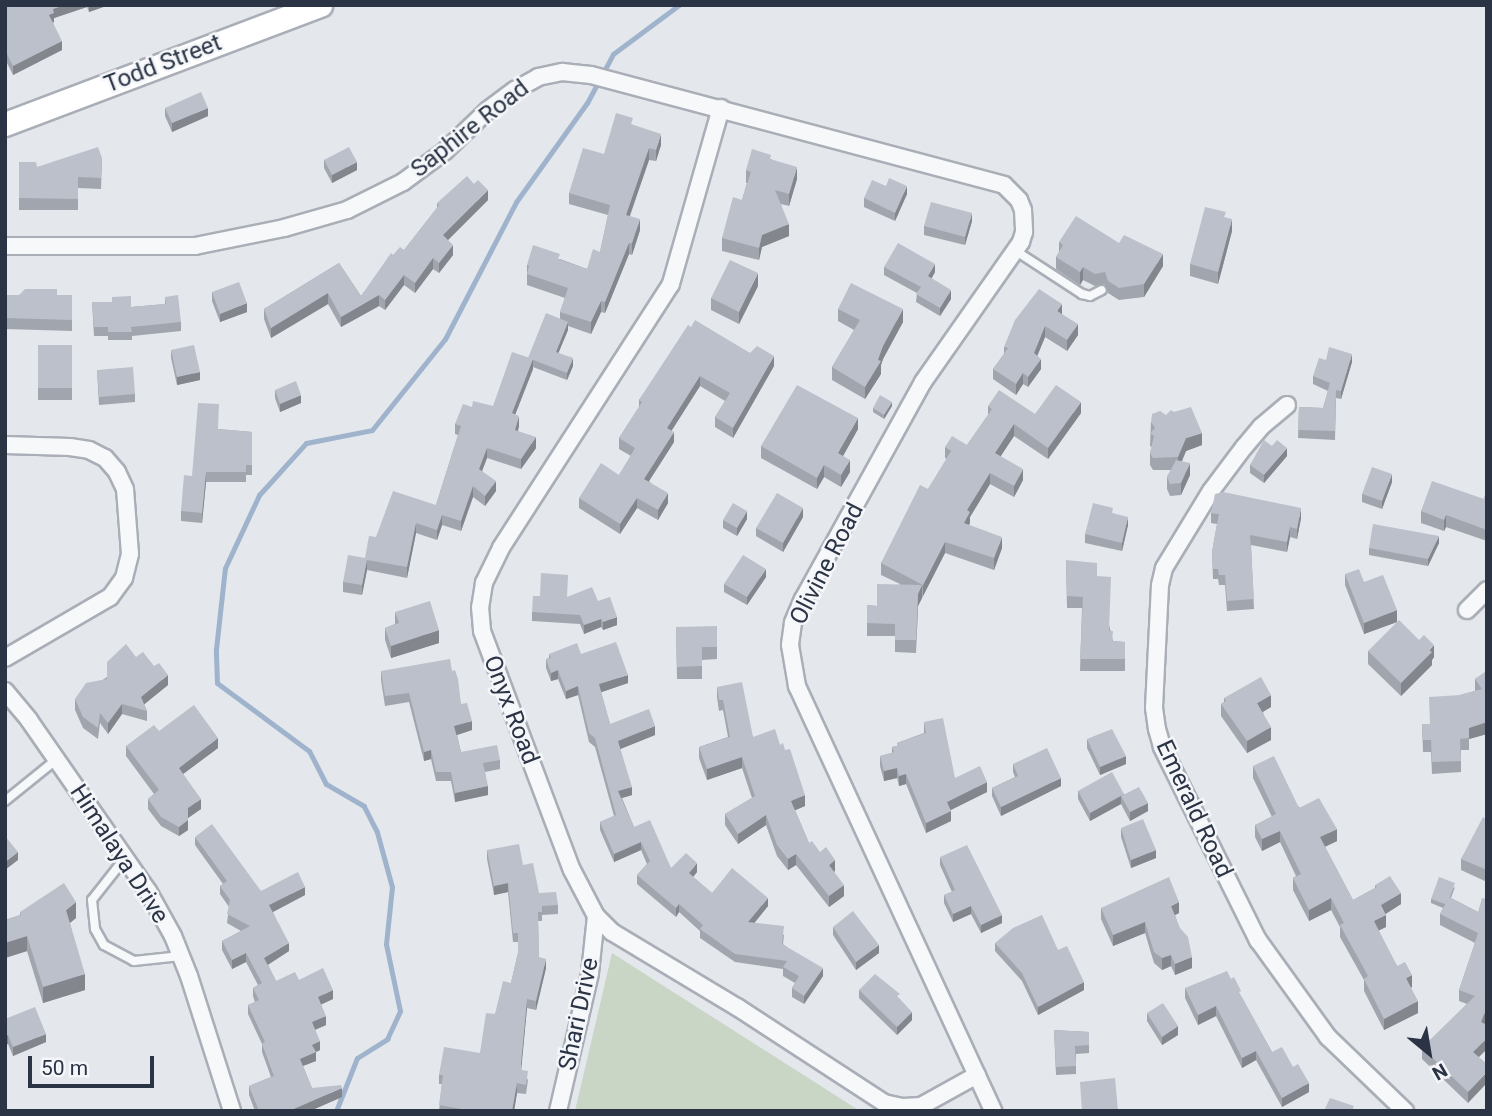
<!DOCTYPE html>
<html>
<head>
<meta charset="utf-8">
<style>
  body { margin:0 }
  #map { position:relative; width:1492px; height:1116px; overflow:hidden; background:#e4e7ec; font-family:Roboto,sans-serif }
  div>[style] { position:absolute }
  .green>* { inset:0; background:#c9d6c5 }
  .stream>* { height:5px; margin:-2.5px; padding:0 2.5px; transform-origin:2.5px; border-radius:2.5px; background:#9fb4cc }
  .roads { filter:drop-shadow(2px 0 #a9aeb7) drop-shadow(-2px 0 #a9aeb7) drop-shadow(0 2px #a9aeb7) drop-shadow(0 -2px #a9aeb7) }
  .lane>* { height:8px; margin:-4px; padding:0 4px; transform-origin:4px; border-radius:4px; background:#f7f8fa }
  .street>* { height:16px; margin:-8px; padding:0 8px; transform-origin:8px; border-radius:8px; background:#f7f8fa }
  .secondary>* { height:23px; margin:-11.5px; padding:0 11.5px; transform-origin:11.5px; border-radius:11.5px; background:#fff }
  .wall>* { inset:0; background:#a1a5ae }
  .shaded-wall>* { inset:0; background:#83868d }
  .building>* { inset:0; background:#bbc0ca }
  span { translate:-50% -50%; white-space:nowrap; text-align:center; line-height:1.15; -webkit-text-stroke:5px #f4f6f9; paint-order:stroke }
  .street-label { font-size:24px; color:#2b3445 }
  .frame { position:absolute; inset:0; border:7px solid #2b3445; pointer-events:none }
  .north { position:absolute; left:1394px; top:1018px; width:70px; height:70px; -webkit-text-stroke:5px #f4f6f9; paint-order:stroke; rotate:150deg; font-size:19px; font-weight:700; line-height:28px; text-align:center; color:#2b3445 }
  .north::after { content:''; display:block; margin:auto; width:24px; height:32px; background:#2b3445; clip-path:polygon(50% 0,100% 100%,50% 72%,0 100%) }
  .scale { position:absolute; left:28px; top:1056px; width:126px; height:32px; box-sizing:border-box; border:4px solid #2b3445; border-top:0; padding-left:9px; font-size:21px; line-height:24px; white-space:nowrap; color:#2b3445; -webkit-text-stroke:5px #f4f6f9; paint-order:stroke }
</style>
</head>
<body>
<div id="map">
  <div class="green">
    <i style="clip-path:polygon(612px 953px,860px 1111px,575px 1111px)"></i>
  </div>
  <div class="stream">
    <i style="left:336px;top:1111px;width:57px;rotate:-68.4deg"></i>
    <i style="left:357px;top:1058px;width:36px;rotate:-32deg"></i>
    <i style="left:387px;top:1039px;width:31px;rotate:-65deg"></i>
    <i style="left:400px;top:1011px;width:68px;rotate:-101.8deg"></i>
    <i style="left:386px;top:944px;width:57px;rotate:-84deg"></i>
    <i style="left:392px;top:887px;width:57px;rotate:-105.3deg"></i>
    <i style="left:377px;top:832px;width:29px;rotate:-117deg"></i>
    <i style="left:364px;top:806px;width:44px;rotate:-149.9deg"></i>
    <i style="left:326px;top:784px;width:37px;rotate:-117deg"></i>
    <i style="left:309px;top:751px;width:114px;rotate:-143.5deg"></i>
    <i style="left:217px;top:683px;width:34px;rotate:-92deg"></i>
    <i style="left:216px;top:649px;width:81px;rotate:-83.7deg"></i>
    <i style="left:225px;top:568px;width:81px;rotate:-65deg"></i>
    <i style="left:259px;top:495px;width:70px;rotate:-47.9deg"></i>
    <i style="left:306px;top:443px;width:67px;rotate:-11.1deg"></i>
    <i style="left:372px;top:430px;width:117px;rotate:-51.3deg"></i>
    <i style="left:445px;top:339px;width:154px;rotate:-62.6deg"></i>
    <i style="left:516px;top:202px;width:122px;rotate:-54.4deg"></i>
    <i style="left:587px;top:103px;width:55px;rotate:-62deg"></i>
    <i style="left:613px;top:54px;width:82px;rotate:-36.6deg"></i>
  </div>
  <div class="roads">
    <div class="lane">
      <i style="left:1016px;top:251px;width:79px;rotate:33.1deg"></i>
      <i style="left:1082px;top:294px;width:8px;rotate:14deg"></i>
      <i style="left:1090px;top:296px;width:13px;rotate:-27deg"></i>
      <i style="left:5px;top:801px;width:67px;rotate:-38.9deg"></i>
      <i style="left:125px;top:858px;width:53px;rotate:128.2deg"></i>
      <i style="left:92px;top:900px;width:29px;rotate:84deg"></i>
      <i style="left:95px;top:929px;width:18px;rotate:61deg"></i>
      <i style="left:104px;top:945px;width:34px;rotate:28deg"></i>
      <i style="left:134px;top:961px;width:47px;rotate:-6.1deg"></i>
    </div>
    <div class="street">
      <i style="left:721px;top:108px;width:183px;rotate:105.9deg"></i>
      <i style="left:671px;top:284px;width:314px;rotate:122.8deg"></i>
      <i style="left:501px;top:548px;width:39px;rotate:116deg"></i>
      <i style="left:484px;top:583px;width:24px;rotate:99deg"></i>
      <i style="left:480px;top:607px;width:24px;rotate:85deg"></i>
      <i style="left:482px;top:631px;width:255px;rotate:69.4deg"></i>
      <i style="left:572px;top:870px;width:52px;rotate:62.4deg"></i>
      <i style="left:596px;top:916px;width:23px;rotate:45deg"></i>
      <i style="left:612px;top:932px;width:146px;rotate:31deg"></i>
      <i style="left:737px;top:1007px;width:176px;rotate:33.1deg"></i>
      <i style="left:884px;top:1103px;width:19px;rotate:12deg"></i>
      <i style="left:903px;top:1107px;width:18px;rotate:-3deg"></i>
      <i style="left:921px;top:1106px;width:64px;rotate:-29deg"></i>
      <i style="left:5px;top:246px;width:190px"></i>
      <i style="left:195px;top:246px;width:91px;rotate:-11.4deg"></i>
      <i style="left:284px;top:228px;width:66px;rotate:-15.9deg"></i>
      <i style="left:347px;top:210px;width:63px;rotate:-26.6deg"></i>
      <i style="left:403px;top:182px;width:52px;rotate:-36.4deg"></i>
      <i style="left:445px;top:151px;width:59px;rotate:-43.6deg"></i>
      <i style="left:488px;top:110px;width:34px;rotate:-37deg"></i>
      <i style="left:515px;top:90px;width:26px;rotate:-29deg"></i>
      <i style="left:538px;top:77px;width:25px;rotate:-12deg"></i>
      <i style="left:562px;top:72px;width:29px;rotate:6deg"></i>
      <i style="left:591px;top:75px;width:427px;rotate:14.9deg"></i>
      <i style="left:1004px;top:185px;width:21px;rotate:45deg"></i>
      <i style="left:1019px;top:200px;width:11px;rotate:68deg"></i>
      <i style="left:1023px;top:210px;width:22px;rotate:87deg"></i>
      <i style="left:1024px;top:232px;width:10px;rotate:107deg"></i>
      <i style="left:1021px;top:242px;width:171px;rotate:125deg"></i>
      <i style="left:923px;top:382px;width:248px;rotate:118.9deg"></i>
      <i style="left:803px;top:599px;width:26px;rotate:113deg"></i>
      <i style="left:793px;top:623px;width:22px;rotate:98deg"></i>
      <i style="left:790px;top:645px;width:42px;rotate:80.3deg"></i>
      <i style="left:797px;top:686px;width:468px;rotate:65.2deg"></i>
      <i style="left:1287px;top:405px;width:34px;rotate:140deg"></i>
      <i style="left:1261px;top:427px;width:26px;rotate:130deg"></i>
      <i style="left:1244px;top:447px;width:55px;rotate:126.9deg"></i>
      <i style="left:1211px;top:491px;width:90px;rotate:121.4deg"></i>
      <i style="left:1164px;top:568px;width:17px;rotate:103deg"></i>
      <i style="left:1160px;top:585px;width:123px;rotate:92.8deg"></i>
      <i style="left:1154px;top:708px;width:21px;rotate:82deg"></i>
      <i style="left:1157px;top:729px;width:19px;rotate:74deg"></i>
      <i style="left:1162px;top:747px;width:216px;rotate:63.6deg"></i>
      <i style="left:1258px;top:940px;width:120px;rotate:54.2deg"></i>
      <i style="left:1328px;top:1037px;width:107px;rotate:43.9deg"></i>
      <i style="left:5px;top:445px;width:65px;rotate:1.8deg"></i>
      <i style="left:70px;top:447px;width:19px;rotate:9deg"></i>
      <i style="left:89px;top:450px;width:18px;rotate:27deg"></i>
      <i style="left:105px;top:458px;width:18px;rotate:49deg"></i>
      <i style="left:117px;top:472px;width:19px;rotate:65deg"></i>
      <i style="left:125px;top:489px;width:65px;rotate:85.6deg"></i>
      <i style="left:130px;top:554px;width:25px;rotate:104deg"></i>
      <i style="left:124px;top:578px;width:24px;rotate:126deg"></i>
      <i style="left:110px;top:597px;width:121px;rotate:149.8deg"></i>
      <i style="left:1467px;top:610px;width:28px;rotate:-45deg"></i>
      <i style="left:5px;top:691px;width:38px;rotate:50deg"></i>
      <i style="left:29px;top:720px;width:208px;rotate:55.2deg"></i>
      <i style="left:148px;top:891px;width:51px;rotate:60.9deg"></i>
      <i style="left:173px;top:936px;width:43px;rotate:68.2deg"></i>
      <i style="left:189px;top:976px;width:142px;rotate:72.3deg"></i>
      <i style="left:558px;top:1111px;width:142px;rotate:-76.9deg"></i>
      <i style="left:590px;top:973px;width:57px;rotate:-84deg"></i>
    </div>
    <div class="secondary">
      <i style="left:5px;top:124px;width:337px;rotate:-20.7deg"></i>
    </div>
  </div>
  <div class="wall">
    <i style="clip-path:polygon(5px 5px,109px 5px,89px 12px,87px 7px,54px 18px,54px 22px,53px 23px,62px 50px,13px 75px,7px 63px,5px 63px)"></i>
    <i style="clip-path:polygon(165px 108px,208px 116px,172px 132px,165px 116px)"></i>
    <i style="clip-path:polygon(633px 125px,661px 145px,656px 161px,649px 160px,630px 216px,640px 230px,632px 255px,629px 254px,605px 313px,601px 312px,591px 334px,568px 326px,568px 330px,558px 353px,573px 366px,567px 380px,533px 367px,533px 369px,515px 414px,519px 426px,518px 431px,536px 448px,521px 469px,487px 458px,482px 471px,496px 491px,485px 506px,473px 497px,461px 531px,442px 525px,437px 540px,416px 533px,407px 578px,367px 570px,362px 595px,343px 592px,343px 582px,365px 558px,376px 537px,436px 505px,458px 435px,455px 434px,455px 424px,472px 407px,493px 406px,528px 358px,560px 319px,560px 312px,565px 298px,527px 285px,527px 265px,560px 259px,587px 269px,600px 252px,608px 215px,569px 204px,569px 193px,604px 154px)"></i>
    <i style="clip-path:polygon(102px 158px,101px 189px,78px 188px,78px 210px,19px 210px,19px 162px,37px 167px)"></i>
    <i style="clip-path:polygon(771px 159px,797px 179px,789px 206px,781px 204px,789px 236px,762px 247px,759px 260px,722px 251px,722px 238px,742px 200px,747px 183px,746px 183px,746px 170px)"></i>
    <i style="clip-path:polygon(324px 160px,357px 170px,332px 183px,324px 168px)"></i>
    <i style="clip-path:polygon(886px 186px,907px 194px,895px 221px,864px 207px,864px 198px)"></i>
    <i style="clip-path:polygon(488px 200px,448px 240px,453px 255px,439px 273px,433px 269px,415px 293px,404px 285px,385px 310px,379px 306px,341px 327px,328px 304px,271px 338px,264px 319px,264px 309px,339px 263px,361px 296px,393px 255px,404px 250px,437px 208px,437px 203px)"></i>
    <i style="clip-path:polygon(1226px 218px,1232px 231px,1218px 284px,1190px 276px,1190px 264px)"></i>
    <i style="clip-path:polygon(972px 221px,965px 245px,924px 235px,924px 226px)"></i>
    <i style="clip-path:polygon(1059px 242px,1119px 243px,1163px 266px,1144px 297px,1119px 300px,1108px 293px,1105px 284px,1095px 286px,1083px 280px,1080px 285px,1056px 269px,1056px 257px,1059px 252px)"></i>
    <i style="clip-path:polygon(884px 267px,935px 272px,931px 279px,951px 299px,940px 316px,916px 302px,917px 293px,884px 275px)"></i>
    <i style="clip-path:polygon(758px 286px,739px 324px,711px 310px,711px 298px)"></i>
    <i style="clip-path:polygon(212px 292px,247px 312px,220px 322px,212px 301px)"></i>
    <i style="clip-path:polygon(5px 295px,57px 295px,72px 320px,72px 331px,5px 329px)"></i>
    <i style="clip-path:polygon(165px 297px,181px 322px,181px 331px,132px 336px,132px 340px,108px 340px,108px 336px,94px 336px,92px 302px,131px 307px,165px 304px)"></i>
    <i style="clip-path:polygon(838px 309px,903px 322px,883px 359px,881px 365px,881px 374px,865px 399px,832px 380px,832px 367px,854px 330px,838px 321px)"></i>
    <i style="clip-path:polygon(1062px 314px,1078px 335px,1067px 351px,1045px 337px,1037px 356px,1041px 369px,1028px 387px,1023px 384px,1016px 395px,993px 379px,993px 369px,1004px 354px,1004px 347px)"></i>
    <i style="clip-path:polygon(691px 327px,750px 353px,774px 366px,733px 438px,715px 427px,715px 417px,725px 401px,700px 386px,671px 431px,674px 442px,649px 481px,668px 503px,658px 520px,637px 508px,620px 534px,579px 508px,579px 498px,619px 475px,631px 456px,619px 449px,619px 438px,639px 407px,639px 400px)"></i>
    <i style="clip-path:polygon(38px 345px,72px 345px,72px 400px,38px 400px)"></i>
    <i style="clip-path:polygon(171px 350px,200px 380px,177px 385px,171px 358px)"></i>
    <i style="clip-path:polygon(1326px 360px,1352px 362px,1341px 399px,1336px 398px,1335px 440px,1298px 438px,1299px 407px,1323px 408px,1328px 391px,1313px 384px,1313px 376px)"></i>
    <i style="clip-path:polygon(97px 370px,135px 394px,135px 402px,99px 405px)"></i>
    <i style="clip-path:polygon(275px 390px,301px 403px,280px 412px,275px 398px)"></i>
    <i style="clip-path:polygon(892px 406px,884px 419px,873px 412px,873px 408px)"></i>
    <i style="clip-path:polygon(988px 406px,1035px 414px,1081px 413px,1048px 459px,1014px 436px,1000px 456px,1023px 480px,1014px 497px,990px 484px,970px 517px,969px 525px,1002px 548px,994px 570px,945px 553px,918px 606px,916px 653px,895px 652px,895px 636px,867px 636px,867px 605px,877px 606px,900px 584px,881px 575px,881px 563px,947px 459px,945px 458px,945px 447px,967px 445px,988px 415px)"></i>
    <i style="clip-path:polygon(1151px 422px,1202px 445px,1186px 451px,1182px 461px,1190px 475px,1181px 495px,1170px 496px,1167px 489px,1167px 477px,1171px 470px,1153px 470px,1150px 465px,1150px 453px,1152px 447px,1150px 446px)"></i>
    <i style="clip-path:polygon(218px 429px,252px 432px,252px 475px,246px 475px,246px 482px,206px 482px,202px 523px,181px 521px,181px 511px,192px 476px)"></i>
    <i style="clip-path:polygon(858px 429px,843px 456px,850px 472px,841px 487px,824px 477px,817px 489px,761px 458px,761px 446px)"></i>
    <i style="clip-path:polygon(1287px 456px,1264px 483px,1250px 473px,1250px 465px)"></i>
    <i style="clip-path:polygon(1392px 482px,1382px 509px,1362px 502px,1362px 494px)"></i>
    <i style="clip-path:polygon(1487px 489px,1487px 541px,1446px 527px,1444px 531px,1421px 523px,1421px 511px,1484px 499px)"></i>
    <i style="clip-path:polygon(1113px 513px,1128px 525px,1122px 551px,1085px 543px,1085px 534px)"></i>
    <i style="clip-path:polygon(1211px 513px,1301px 518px,1297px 539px,1290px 537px,1287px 552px,1251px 545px,1254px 609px,1227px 611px,1225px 585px,1219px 585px,1218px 579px,1213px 579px,1212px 552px,1217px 524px,1211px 523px)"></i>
    <i style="clip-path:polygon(803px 517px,783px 552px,756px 536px,756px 528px)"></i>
    <i style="clip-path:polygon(747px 519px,737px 536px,723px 528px,723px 520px)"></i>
    <i style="clip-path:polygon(1439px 543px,1428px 566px,1369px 555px,1369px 548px)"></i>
    <i style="clip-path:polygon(1066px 560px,1097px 576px,1113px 641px,1125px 642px,1125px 671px,1080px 671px,1082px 608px,1067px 608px)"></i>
    <i style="clip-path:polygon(1345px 574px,1364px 582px,1397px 622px,1364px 634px,1345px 585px)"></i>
    <i style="clip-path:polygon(766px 577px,747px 605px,724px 592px,724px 584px)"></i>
    <i style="clip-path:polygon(567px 597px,598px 601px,617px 625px,603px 630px,601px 627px,584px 634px,580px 624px,532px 621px,532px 612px)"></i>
    <i style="clip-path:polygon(395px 612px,439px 643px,391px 658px,385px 640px,385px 628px,395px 624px)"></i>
    <i style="clip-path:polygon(676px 627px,717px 647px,717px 659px,702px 660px,702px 679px,677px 679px)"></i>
    <i style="clip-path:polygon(1368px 651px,1434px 657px,1432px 660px,1432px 665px,1401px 696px,1368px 664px)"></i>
    <i style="clip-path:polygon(549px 654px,581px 654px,628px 683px,601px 692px,610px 724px,655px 735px,620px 749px,632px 795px,622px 798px,634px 827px,671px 868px,697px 872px,693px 877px,712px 893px,768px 906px,754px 923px,784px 935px,783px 944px,823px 976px,804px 1004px,792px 997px,792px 988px,795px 983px,783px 976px,783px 969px,735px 962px,700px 938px,700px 931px,679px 912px,676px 917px,637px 884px,637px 875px,647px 864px,641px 850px,614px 862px,600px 830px,600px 822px,614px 816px,595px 747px,589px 742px,578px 695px,566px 699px,558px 679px,551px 681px,546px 668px,546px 659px,549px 658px)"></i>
    <i style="clip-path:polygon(136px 657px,168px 685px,144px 704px,147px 711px,147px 721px,122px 714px,108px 734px,100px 723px,98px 739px,83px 728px,75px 710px,75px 699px)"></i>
    <i style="clip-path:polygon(381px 671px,452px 671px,461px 704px,472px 730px,457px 735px,461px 752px,500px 760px,500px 769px,485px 772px,488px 795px,455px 802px,451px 781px,436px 781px,431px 759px,424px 761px,409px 702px,385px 706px,381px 680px)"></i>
    <i style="clip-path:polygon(1487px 671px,1487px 734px,1469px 739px,1469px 750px,1461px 750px,1461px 772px,1432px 774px,1431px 752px,1423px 752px,1422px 724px,1430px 724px,1460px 695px,1475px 691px,1475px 679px)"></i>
    <i style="clip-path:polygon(717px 687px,753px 737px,780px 745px,805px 806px,795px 810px,809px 843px,835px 871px,834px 872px,844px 896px,829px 907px,796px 865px,788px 870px,777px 856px,766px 825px,738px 844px,725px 825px,725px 814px,752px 798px,742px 768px,707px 780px,699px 758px,699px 747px,728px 737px,723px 710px,719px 711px,717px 697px)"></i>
    <i style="clip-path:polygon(1224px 698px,1271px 707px,1263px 712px,1271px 740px,1247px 753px,1221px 716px,1221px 704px,1224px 702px)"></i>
    <i style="clip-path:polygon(924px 722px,955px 778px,987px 792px,950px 810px,951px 821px,926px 833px,906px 784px,899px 786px,897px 778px,884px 781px,880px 766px,880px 756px,892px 753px,892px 747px,897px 746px,897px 743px,924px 733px)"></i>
    <i style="clip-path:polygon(159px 731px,218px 748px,183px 774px,201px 809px,188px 818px,188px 830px,179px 836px,161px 826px,148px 809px,148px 799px,154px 794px,126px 756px,126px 746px)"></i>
    <i style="clip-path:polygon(1087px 739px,1126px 764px,1100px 775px,1087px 748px)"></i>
    <i style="clip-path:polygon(1013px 764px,1061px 786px,1001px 816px,992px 796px,992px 788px,1015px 777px,1013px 772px)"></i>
    <i style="clip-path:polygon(1253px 766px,1337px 841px,1325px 847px,1353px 900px,1375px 888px,1375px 885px,1401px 904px,1385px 914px,1386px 927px,1378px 930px,1397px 966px,1412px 987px,1411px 988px,1418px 1013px,1384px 1030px,1364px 991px,1364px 980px,1340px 937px,1340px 927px,1331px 910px,1309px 921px,1293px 890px,1293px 878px,1296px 876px,1280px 842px,1262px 851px,1255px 837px,1255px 825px,1272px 817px,1253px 778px)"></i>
    <i style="clip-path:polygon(1078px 791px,1124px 794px,1148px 811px,1130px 821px,1121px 804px,1090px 821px,1078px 799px)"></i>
    <i style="clip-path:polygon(1487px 820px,1487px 882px,1461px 870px,1461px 859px)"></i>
    <i style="clip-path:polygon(1121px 828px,1156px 858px,1131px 868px,1121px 837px)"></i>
    <i style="clip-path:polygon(195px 837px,261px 891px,305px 895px,273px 912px,289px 951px,268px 965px,276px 981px,299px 980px,333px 999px,321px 1004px,326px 1025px,315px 1030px,320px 1050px,316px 1052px,316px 1061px,303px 1066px,312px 1088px,342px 1097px,310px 1111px,255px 1111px,249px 1095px,249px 1086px,271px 1077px,262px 1052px,262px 1044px,248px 1014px,248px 1005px,255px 1002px,253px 996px,253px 988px,258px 985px,246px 962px,232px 969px,222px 950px,222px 941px,241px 931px,227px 923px,229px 907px,220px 894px,220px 886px,223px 884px,195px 845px)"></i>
    <i style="clip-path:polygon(487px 850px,523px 865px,539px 893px,558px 905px,558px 914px,542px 915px,542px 921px,538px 921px,539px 957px,546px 968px,536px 1010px,527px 1008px,521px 1067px,521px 1070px,528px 1080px,526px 1094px,517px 1093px,514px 1111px,439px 1111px,442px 1084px,439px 1084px,439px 1075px,480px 1053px,495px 1014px,511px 983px,518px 953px,518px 942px,513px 942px,508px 892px,494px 895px,487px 859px)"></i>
    <i style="clip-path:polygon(940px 857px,1002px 923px,981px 933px,971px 914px,953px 922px,944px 903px,944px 895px,952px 892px,940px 865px)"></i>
    <i style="clip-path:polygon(1455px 887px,1451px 898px,1478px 912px,1485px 1024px,1479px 1057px,1468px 1103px,1422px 1059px,1422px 1048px,1467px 1004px,1459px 1001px,1459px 990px,1475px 943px,1440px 925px,1440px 914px,1443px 908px,1431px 903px,1431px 899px)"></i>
    <i style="clip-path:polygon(1101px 908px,1179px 913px,1175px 915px,1192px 968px,1175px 975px,1171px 966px,1162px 970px,1154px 963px,1145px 933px,1113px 946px,1101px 919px)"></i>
    <i style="clip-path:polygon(20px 912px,76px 918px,70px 923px,85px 990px,43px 1003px,27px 951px,5px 958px,5px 920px,20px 915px)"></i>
    <i style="clip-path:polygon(833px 927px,879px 953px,856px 970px,833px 935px)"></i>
    <i style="clip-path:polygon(995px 943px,1058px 950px,1084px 990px,1038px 1015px,1022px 981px,995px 951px)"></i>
    <i style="clip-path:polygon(1185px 988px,1241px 996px,1272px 1052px,1293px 1067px,1309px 1092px,1282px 1107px,1256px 1060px,1242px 1068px,1216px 1016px,1198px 1025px,1185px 998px)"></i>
    <i style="clip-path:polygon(859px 990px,900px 999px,912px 1020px,897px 1035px,859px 998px)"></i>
    <i style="clip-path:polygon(1147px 1013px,1178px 1035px,1162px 1045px,1147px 1021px)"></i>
    <i style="clip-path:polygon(5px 1019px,46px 1042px,13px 1056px,8px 1044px,5px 1045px)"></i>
    <i style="clip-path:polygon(1054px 1030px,1089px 1032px,1089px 1053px,1076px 1054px,1076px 1074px,1056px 1075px)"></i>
  </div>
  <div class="shaded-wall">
    <i style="clip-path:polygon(65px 5px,87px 5px,87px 7px,54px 18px,54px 22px,49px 24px,49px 15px,53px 9px)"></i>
    <i style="clip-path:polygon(89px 5px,109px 5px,89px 12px)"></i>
    <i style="clip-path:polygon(62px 41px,62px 50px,13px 75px,13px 66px)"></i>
    <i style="clip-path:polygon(208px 108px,208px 116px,172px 132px,172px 123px)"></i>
    <i style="clip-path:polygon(661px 134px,661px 145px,656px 161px,656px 150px)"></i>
    <i style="clip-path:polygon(649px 148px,649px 160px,626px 226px,626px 215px)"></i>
    <i style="clip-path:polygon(357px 162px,357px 170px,332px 183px,332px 175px)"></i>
    <i style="clip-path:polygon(797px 167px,797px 179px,789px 206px,789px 194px)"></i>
    <i style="clip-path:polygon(907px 186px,907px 194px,895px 221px,895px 213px)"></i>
    <i style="clip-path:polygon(488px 190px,488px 200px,443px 245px,443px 235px)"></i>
    <i style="clip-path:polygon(972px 213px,972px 221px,965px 245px,965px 237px)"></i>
    <i style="clip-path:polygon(640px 219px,640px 230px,632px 255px,632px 243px)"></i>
    <i style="clip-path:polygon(1232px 219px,1232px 231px,1218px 284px,1218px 272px)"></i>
    <i style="clip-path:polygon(789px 224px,789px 236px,762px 247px,759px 260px,759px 248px,762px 235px)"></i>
    <i style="clip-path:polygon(629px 243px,629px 254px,605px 313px,605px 302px)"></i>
    <i style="clip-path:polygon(453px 245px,453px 255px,439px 273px,439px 263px)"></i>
    <i style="clip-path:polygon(1163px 254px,1163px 266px,1144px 297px,1144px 284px)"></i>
    <i style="clip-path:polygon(433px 258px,433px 269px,415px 293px,415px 283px)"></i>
    <i style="clip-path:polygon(935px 264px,935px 272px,928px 285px,928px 276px)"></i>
    <i style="clip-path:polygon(1083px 267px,1083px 280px,1080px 285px,1080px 272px)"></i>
    <i style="clip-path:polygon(758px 273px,758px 286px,739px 324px,739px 312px)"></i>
    <i style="clip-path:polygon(404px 275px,404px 285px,385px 310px,385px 300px)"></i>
    <i style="clip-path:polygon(951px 290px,951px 299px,940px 316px,940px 308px)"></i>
    <i style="clip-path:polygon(328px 293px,328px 304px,271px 338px,271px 328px)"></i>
    <i style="clip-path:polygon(379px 295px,379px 306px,341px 327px,341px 317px)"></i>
    <i style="clip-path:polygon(601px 301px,601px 312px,591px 334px,591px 322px)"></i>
    <i style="clip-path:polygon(247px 303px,247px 312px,220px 322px,220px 314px)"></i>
    <i style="clip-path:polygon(1062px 304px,1062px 315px,1057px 311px)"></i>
    <i style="clip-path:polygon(903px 309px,903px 322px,883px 359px,881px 365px,881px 374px,865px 399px,865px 387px,883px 346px)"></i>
    <i style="clip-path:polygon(568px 322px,568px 330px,556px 359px,556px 352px)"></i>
    <i style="clip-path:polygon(1078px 324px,1078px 335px,1067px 351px,1067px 340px)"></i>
    <i style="clip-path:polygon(1045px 326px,1045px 337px,1034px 364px,1034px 353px)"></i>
    <i style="clip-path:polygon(1352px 354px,1352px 362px,1341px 399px,1341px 391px)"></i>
    <i style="clip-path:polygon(774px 356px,774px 366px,733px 438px,733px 428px)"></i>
    <i style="clip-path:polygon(573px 358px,573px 366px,567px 380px,567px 373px)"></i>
    <i style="clip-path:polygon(533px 359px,533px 369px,512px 423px,512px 413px)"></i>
    <i style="clip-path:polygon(1041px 359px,1041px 369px,1028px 387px,1028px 377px)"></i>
    <i style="clip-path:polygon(200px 372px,200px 380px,177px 385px,177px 377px)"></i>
    <i style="clip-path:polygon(1023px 373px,1023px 384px,1016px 395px,1016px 384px)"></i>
    <i style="clip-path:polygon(700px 376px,700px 386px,667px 438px,667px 428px)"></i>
    <i style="clip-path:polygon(301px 395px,301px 403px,280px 412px,280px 404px)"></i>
    <i style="clip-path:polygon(892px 402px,892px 406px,884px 419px,884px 415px)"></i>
    <i style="clip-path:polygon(1081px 402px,1081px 413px,1048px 459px,1048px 448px)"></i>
    <i style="clip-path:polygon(519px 416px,519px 426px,515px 441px,515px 430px)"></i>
    <i style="clip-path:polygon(858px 418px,858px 429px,838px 465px,838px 453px)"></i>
    <i style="clip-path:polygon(1014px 424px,1014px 436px,995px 465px,995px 453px)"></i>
    <i style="clip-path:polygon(674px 432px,674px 442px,644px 489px,644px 479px)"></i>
    <i style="clip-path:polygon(1202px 433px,1202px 445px,1186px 451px,1178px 470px,1178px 457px,1186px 438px)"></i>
    <i style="clip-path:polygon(536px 437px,536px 448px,521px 469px,521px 459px)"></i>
    <i style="clip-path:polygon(487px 448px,487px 458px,479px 479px,479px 469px)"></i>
    <i style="clip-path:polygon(1287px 448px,1287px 456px,1264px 483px,1264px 475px)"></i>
    <i style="clip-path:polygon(850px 460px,850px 472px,841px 487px,841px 475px)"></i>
    <i style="clip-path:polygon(1190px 463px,1190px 475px,1181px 495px,1181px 483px)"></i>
    <i style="clip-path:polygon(824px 465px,824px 477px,817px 489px,817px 478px)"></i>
    <i style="clip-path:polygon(1023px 469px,1023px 480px,1014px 497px,1014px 486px)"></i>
    <i style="clip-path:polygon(206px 472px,206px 482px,202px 523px,202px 513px)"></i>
    <i style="clip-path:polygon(990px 473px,990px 484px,970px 517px,970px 523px,964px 534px,964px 523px,967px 510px)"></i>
    <i style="clip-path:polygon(1392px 474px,1392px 482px,1382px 509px,1382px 501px)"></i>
    <i style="clip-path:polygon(496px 481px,496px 491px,485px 506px,485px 496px)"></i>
    <i style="clip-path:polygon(473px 486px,473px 497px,461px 531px,461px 521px)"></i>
    <i style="clip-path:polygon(668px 493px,668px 503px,658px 520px,658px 510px)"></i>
    <i style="clip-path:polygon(637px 498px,637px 508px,620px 534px,620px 524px)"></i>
    <i style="clip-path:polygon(803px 508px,803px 517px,783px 552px,783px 543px)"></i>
    <i style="clip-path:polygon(1301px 508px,1301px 518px,1297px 539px,1297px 529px)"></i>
    <i style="clip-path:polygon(747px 511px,747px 519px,737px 536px,737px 528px)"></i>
    <i style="clip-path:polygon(442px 515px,442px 525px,437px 540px,437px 530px)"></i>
    <i style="clip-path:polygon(1446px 515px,1446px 527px,1444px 531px,1444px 520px)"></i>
    <i style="clip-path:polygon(1128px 517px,1128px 525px,1122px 551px,1122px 543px)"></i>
    <i style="clip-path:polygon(416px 523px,416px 533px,407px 578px,407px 567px)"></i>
    <i style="clip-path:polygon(1290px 527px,1290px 537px,1287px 552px,1287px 542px)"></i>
    <i style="clip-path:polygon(1439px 536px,1439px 543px,1428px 566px,1428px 559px)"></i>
    <i style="clip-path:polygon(1002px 537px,1002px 548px,994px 570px,994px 558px)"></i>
    <i style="clip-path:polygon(945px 542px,945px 553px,923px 596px,923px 585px)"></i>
    <i style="clip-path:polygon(367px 560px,367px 570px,362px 595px,362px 585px)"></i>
    <i style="clip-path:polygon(766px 569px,766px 577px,747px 605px,747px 597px)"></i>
    <i style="clip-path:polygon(922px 585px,922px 598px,918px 606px,916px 653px,918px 594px)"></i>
    <i style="clip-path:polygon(1397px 610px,1397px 622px,1364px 634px,1364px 623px)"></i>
    <i style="clip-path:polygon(617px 617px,617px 625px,603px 630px,603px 622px)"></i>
    <i style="clip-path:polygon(601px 619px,601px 627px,584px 634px,584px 625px)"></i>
    <i style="clip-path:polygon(439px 630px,439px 643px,391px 658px,391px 646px)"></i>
    <i style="clip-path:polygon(1434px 645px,1434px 657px,1432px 660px,1432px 665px,1401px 696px,1401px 683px)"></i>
    <i style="clip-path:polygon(558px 670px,558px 679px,551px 681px,551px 673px)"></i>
    <i style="clip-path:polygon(168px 675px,168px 685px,141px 707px,141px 697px)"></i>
    <i style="clip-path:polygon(628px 675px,628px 683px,599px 693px,599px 684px)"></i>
    <i style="clip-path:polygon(578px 686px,578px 695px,566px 699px,566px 691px)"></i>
    <i style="clip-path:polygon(1271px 695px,1271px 707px,1257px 715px,1257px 703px)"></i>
    <i style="clip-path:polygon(122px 704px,122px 714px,108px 734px,108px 723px)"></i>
    <i style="clip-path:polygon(472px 721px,472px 730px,454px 736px,454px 726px)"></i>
    <i style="clip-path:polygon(1487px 722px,1487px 734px,1469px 739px,1469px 728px)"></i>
    <i style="clip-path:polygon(655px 726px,655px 735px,618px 750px,618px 741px)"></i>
    <i style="clip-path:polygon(1271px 727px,1271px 740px,1247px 753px,1247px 741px)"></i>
    <i style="clip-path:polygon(218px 738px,218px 748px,179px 777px,179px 768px)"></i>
    <i style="clip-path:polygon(431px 750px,431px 759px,424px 761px,424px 752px)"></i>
    <i style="clip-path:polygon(1126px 756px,1126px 764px,1100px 775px,1100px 767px)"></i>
    <i style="clip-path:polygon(742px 757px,742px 768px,707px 780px,707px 769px)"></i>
    <i style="clip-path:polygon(897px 768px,897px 778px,884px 781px,884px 771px)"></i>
    <i style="clip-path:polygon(906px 774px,906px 784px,899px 786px,899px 776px)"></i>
    <i style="clip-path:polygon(1061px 778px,1061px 786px,1001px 816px,1001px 807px)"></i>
    <i style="clip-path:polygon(987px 782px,987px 792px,947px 812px,947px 802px)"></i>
    <i style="clip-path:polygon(488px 786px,488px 795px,455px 802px,455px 793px)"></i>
    <i style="clip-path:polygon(632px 787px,632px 795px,618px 799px,618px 791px)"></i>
    <i style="clip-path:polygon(805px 795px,805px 806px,791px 812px,791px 801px)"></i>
    <i style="clip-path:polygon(1121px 796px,1121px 804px,1090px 821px,1090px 813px)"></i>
    <i style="clip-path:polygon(201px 799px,201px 809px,188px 818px,188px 808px)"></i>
    <i style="clip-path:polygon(1148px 803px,1148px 811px,1130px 821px,1130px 812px)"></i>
    <i style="clip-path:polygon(951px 811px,951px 821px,926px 833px,926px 823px)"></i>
    <i style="clip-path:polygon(766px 815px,766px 825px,738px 844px,738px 834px)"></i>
    <i style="clip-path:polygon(188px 820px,188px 830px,179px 836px,179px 827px)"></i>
    <i style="clip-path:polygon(1337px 829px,1337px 841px,1320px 849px,1320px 837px)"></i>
    <i style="clip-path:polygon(1280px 831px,1280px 842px,1262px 851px,1262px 839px)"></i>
    <i style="clip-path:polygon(641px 842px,641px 850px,614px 862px,614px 854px)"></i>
    <i style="clip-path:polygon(1156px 850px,1156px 858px,1131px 868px,1131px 860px)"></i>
    <i style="clip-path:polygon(18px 852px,18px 860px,5px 870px,5px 862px)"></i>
    <i style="clip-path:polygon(796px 854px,796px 865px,788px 870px,788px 859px)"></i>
    <i style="clip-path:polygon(835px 860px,835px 871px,829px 875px,829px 865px)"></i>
    <i style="clip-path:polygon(697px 863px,697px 872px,689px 882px,689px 873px)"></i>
    <i style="clip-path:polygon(508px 883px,508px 892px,494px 895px,494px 886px)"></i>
    <i style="clip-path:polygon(844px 885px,844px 896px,829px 907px,829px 896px)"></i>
    <i style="clip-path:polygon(305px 887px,305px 895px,269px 914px,269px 905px)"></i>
    <i style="clip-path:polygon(1401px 893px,1401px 904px,1381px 917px,1381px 905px)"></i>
    <i style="clip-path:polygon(768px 898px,768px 906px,748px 931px,748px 922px)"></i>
    <i style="clip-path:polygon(1331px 898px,1331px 910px,1309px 921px,1309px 910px)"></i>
    <i style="clip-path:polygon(76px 902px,76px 918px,66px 926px,66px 910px)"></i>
    <i style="clip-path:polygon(1179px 902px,1179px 913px,1171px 917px,1171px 906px)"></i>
    <i style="clip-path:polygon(679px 904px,679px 912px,676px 917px,676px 908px)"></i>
    <i style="clip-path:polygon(971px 906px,971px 914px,953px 922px,953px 914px)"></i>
    <i style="clip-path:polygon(1002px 915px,1002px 923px,981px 933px,981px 925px)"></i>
    <i style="clip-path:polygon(1386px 915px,1386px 927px,1374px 933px,1374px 921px)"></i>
    <i style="clip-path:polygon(1145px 922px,1145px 933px,1113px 946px,1113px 935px)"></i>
    <i style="clip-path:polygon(27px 936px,27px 951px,5px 958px,5px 943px)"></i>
    <i style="clip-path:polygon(289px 943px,289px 951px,264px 967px,264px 958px)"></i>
    <i style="clip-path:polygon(879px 945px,879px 953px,856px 970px,856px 962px)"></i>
    <i style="clip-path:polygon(246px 953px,246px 962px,232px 969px,232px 960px)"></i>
    <i style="clip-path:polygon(1171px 955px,1171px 966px,1162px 970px,1162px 958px)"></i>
    <i style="clip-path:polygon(1192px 957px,1192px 968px,1175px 975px,1175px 964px)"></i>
    <i style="clip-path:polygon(546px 959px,546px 968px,536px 1010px,536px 1001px)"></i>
    <i style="clip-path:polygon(823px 968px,823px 976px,804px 1004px,804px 996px)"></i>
    <i style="clip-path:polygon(85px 974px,85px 990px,43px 1003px,43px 987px)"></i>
    <i style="clip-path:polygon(1412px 975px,1412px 987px,1406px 990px,1406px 978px)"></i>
    <i style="clip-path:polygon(1084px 982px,1084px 990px,1038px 1015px,1038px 1007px)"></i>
    <i style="clip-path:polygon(333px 990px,333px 999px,318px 1006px,318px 997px)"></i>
    <i style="clip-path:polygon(527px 999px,527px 1008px,521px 1072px,521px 1063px)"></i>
    <i style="clip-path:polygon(1418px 1001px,1418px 1013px,1384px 1030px,1384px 1019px)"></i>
    <i style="clip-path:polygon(1216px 1006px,1216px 1016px,1198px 1025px,1198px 1015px)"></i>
    <i style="clip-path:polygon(1487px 1007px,1487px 1018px,1481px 1034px,1481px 1022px)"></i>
    <i style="clip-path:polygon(912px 1012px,912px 1020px,897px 1035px,897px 1027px)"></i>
    <i style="clip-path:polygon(326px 1016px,326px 1025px,312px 1031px,312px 1022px)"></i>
    <i style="clip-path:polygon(1178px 1026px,1178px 1035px,1162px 1045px,1162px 1037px)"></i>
    <i style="clip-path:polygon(46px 1034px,46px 1042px,13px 1056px,13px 1047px)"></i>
    <i style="clip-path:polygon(8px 1035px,8px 1044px,5px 1045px,5px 1037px)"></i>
    <i style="clip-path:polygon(1487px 1038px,1487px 1049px,1473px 1063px,1473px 1052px)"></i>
    <i style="clip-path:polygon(320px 1041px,320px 1050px,316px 1052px,316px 1061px,300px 1067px,300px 1059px,312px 1045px)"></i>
    <i style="clip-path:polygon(1256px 1051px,1256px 1060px,1242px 1068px,1242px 1058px)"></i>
    <i style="clip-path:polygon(1487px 1072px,1487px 1083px,1468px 1103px,1468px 1092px)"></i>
    <i style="clip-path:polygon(517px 1083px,517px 1093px,514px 1111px,512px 1111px)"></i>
    <i style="clip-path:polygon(1309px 1083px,1309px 1092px,1282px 1107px,1282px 1098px)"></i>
    <i style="clip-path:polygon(342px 1088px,342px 1097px,310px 1111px,289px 1111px)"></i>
  </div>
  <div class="building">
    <i style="clip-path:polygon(5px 5px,65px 5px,53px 9px,54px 13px,49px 15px,62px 41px,13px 66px,7px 54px,5px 54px)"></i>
    <i style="clip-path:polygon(201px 92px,208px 108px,172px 123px,165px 108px)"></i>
    <i style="clip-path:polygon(616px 113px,633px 118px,631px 124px,661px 134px,656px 150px,649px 148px,626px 215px,640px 219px,632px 243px,629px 243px,605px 302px,601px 301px,591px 322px,560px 312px,568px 288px,527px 274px,529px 266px,527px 265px,533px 245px,560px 254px,558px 259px,587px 269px,593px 249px,600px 252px,610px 205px,569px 193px,583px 148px,604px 154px)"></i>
    <i style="clip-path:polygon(98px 147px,102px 158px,101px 178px,78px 177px,78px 199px,19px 198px,19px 162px,36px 162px,37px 167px)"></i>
    <i style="clip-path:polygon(349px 147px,357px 162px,332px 175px,324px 160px)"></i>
    <i style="clip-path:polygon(752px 149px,771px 155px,770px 159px,797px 167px,789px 194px,775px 190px,789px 224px,762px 235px,759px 248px,722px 238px,733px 197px,742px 200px,751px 172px,746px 170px)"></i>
    <i style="clip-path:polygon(467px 176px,474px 184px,478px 180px,488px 190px,443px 235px,453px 245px,439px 263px,433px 258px,415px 283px,404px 275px,385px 300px,379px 295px,341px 317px,328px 293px,271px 328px,264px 309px,339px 263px,361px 296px,391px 253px,393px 255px,400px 247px,404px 250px,439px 205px,437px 203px)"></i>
    <i style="clip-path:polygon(889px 178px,907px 186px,895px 213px,864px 198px,872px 180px,886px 186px)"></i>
    <i style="clip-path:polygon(931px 202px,972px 213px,965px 237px,924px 226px)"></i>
    <i style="clip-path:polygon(1205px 207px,1226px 212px,1224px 217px,1232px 219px,1218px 272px,1190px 264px)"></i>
    <i style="clip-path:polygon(1076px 216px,1119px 243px,1124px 235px,1163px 254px,1144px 284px,1119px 288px,1108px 281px,1105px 272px,1095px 274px,1083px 267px,1080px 272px,1056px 257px,1063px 245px,1059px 242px)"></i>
    <i style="clip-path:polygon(898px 243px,935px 264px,928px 276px,951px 290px,940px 308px,916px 294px,921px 287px,884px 267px)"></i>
    <i style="clip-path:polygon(730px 260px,758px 273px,739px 312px,711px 298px)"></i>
    <i style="clip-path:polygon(239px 282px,247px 303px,220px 314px,212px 292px)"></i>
    <i style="clip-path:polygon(851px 283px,903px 309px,883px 346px,878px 360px,881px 361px,865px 387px,832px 367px,860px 320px,838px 309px)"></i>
    <i style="clip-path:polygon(25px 289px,57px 289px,57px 295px,72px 295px,72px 320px,5px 318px,5px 295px,19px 295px)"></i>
    <i style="clip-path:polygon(1039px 289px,1062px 304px,1057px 311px,1078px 324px,1067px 340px,1045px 326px,1034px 353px,1041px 359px,1028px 377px,1023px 373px,1016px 384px,993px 369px,1008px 348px,1004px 347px,1015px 320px)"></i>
    <i style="clip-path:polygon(178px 295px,181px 322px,131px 327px,132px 332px,108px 332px,108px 327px,94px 327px,92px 302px,112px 302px,112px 297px,131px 296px,131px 307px,166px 304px,165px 297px)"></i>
    <i style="clip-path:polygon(546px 313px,568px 322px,556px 352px,573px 358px,567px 373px,528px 358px)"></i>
    <i style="clip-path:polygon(695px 320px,750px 353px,757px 346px,774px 356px,733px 428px,715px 417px,730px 393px,700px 376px,667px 428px,674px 432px,644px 479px,668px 493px,658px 510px,637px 498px,620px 524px,579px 498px,601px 463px,619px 475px,635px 448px,619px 438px,642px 402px,639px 400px,688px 325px,691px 327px)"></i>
    <i style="clip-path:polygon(38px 345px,72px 345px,72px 388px,38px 388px)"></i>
    <i style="clip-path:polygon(194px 345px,200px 372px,177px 377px,171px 350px)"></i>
    <i style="clip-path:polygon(1329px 347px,1352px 354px,1341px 391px,1336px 390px,1335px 431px,1298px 430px,1299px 407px,1323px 408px,1330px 383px,1313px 376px,1319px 358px,1326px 360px)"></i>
    <i style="clip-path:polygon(512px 352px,533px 359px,512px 413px,519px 416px,515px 430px,536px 437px,521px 459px,487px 448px,479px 469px,496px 481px,485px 496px,473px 486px,461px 521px,442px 515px,437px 530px,416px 523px,407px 567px,367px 560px,362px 585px,343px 582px,348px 555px,365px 558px,369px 536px,376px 537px,393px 491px,436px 505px,461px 426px,455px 424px,463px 404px,472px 407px,473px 401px,493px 406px)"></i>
    <i style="clip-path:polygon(133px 367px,135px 394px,99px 397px,97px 370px)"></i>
    <i style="clip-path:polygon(296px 381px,301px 395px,280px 404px,275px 390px)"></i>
    <i style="clip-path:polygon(797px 385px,858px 418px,838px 453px,850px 460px,841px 475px,824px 465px,817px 478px,761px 446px)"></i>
    <i style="clip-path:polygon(1056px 385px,1081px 402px,1048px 448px,1014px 424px,995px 453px,1023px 469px,1014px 486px,990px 473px,967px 510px,970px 512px,964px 523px,1002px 537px,994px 558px,945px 542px,923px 585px,881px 563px,920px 485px,928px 489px,951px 451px,945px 447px,952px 436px,967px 445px,992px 409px,988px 406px,999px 390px,1035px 414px)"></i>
    <i style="clip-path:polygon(880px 395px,892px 402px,884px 415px,873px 408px)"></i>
    <i style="clip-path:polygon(198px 403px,219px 404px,218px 429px,252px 432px,252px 465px,246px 465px,246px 472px,206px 472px,202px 513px,181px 511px,184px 475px,192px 476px)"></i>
    <i style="clip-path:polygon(1191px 407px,1202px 433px,1186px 438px,1178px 457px,1153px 458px,1150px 453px,1154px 436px,1150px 433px,1155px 428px,1151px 422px,1152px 414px,1160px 411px,1166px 415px,1171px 410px,1174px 412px)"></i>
    <i style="clip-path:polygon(1264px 440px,1272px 446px,1277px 440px,1287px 448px,1264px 475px,1250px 465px)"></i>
    <i style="clip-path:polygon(1176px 460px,1190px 463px,1181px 483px,1170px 484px,1167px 477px)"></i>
    <i style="clip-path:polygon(1372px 467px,1392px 474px,1382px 501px,1362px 494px)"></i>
    <i style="clip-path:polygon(1432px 481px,1484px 499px,1487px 489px,1487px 530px,1446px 515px,1444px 520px,1421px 511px)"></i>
    <i style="clip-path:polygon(1223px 492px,1301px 508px,1297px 529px,1290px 527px,1287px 542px,1250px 535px,1254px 599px,1227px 601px,1225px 575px,1219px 575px,1218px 569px,1213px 569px,1212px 552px,1219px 514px,1211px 513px,1215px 494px)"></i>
    <i style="clip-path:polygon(777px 493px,803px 508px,783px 543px,756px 528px)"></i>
    <i style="clip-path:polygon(733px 503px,747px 511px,737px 528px,723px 520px)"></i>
    <i style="clip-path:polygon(1093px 503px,1113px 508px,1112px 513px,1128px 517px,1122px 543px,1085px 534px)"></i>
    <i style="clip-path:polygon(1373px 524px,1439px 536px,1428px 559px,1369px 548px)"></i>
    <i style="clip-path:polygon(743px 555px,766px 569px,747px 597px,724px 584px)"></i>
    <i style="clip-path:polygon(1066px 560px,1097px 563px,1097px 576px,1111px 577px,1109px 631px,1113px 631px,1112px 641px,1125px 642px,1125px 659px,1080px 659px,1083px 597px,1067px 596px)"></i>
    <i style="clip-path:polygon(1359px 569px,1364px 582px,1383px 575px,1397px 610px,1364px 623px,1345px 574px)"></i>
    <i style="clip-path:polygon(541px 573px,568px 575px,567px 597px,592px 587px,598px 601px,610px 597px,617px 617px,603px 622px,601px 619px,584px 625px,580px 615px,532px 612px,533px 596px,540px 596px)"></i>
    <i style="clip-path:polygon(877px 584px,922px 585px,918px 594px,916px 640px,895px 640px,895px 624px,867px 623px,867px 605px,877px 606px)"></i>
    <i style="clip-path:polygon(430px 601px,439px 630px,391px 646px,385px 628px,399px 623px,395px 612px)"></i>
    <i style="clip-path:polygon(1399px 620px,1419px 640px,1424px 635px,1434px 645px,1429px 650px,1432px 652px,1401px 683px,1368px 651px)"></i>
    <i style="clip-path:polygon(717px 626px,717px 647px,702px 647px,702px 666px,677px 667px,676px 627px)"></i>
    <i style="clip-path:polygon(616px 642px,628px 675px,599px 684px,610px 724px,649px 709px,655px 726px,618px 741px,632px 787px,618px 791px,634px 827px,650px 820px,671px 868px,686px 853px,697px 863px,689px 873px,712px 893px,732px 868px,768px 898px,748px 922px,784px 926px,782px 944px,823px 968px,804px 996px,792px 988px,799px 976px,783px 967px,787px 961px,735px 954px,700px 929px,703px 925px,679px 904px,676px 908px,637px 875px,650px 861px,641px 842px,614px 854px,600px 822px,616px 815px,595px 738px,589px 733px,578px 686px,566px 691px,558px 670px,551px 673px,546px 659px,551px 658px,549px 654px,577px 643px,581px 654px)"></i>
    <i style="clip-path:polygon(126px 644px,136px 657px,143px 652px,154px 666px,159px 663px,168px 675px,141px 697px,147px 711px,122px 704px,108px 723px,100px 713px,98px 728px,83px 717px,75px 699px,86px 683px,107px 679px,107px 662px)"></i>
    <i style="clip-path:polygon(450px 659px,452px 671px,455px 670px,458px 679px,461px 704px,467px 703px,472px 721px,454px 726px,461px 752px,497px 745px,500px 760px,483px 763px,488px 786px,455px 793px,451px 772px,436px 772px,431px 750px,424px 752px,409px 693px,385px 696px,381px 671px)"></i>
    <i style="clip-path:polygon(1487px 671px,1487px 722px,1469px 728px,1469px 738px,1460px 739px,1461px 761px,1432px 762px,1431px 740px,1423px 740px,1422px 724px,1430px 724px,1429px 697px,1460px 695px,1482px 689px,1475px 679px)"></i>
    <i style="clip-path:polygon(1261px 677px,1271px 695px,1257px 703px,1271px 727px,1247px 741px,1221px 704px,1226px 701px,1224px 698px)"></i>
    <i style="clip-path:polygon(742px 682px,753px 737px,775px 729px,780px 745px,783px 743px,785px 750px,790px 749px,805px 795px,791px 801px,809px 843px,812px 841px,820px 852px,826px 847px,835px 860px,829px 865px,844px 885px,829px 896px,796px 854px,788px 859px,777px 845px,766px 815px,738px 834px,725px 814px,755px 796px,742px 757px,707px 769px,699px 747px,730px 737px,723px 700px,719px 700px,717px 687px)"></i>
    <i style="clip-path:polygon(194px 705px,218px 738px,179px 768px,201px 799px,188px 808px,188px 820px,179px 827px,161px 817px,148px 799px,159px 790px,126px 746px,154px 725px,159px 731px)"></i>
    <i style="clip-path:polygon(943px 718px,955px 778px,980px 766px,987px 782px,947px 802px,951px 811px,926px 823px,906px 774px,899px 776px,897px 768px,884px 771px,880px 756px,894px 752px,892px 747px,897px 746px,897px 743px,926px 733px,924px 722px)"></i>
    <i style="clip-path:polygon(1112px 729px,1126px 756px,1100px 767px,1087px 739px)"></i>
    <i style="clip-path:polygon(1047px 748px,1061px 778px,1001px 807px,992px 788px,1018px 776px,1013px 764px)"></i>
    <i style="clip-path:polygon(1274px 756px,1299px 808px,1319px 798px,1337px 829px,1320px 837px,1353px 900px,1377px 887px,1375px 885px,1390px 876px,1401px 893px,1381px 905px,1386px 915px,1374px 921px,1397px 966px,1405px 962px,1412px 975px,1406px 978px,1418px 1001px,1384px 1019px,1364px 979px,1368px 976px,1340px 925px,1344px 923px,1331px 898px,1309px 910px,1293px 878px,1301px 874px,1280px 831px,1262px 839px,1255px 825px,1276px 814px,1253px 766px)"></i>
    <i style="clip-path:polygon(1112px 772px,1124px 794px,1090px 813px,1078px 791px)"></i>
    <i style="clip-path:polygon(1139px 787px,1148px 803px,1130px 812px,1121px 796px)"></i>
    <i style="clip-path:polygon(1483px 817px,1487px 820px,1487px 870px,1461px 859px)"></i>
    <i style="clip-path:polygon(1143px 819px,1156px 850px,1131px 860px,1121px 828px)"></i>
    <i style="clip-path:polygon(212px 824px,261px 891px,298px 872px,305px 887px,269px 905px,289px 943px,264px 958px,276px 981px,295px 972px,299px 980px,323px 968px,333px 990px,318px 997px,326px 1016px,312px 1022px,320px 1041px,312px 1045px,316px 1052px,300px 1059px,312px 1088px,341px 1085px,342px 1088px,289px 1111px,259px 1111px,249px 1086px,274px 1076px,262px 1044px,265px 1042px,248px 1005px,259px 1000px,253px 988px,262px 983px,246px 953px,232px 960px,222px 941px,250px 926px,227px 914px,230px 900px,220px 886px,227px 881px,195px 837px)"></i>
    <i style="clip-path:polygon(5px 836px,18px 852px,5px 862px)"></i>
    <i style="clip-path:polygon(519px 844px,523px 865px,533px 863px,539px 893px,556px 892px,558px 905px,542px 906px,542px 912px,538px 912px,539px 957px,546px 959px,536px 1001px,527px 999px,521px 1063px,521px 1070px,528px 1071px,526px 1085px,517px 1083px,512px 1111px,472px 1111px,439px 1105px,443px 1075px,439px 1075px,444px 1047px,480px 1053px,486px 1013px,495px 1014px,503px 981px,511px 983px,518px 952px,518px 933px,513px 933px,508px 883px,494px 886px,487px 850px)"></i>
    <i style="clip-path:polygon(967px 845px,1002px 915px,981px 925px,971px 906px,953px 914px,944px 895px,955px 890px,940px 857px)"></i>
    <i style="clip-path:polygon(1169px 877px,1179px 902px,1171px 906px,1180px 928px,1188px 937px,1192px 957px,1175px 964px,1171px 955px,1162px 958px,1154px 952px,1145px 922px,1113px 935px,1101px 908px)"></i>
    <i style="clip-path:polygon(1439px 877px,1455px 883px,1450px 897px,1445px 904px,1431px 899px)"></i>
    <i style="clip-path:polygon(64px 883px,76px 902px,66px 910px,85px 974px,43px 987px,27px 936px,5px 943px,5px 920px,21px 915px,20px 912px)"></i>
    <i style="clip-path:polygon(1449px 897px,1478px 912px,1482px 898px,1487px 899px,1487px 1007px,1481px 1022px,1487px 1025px,1487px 1038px,1473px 1052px,1487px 1064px,1487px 1072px,1468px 1092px,1422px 1048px,1475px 996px,1459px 990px,1478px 933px,1440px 914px)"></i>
    <i style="clip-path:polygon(853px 911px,879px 945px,856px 962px,833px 927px)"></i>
    <i style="clip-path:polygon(1042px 915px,1058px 950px,1067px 946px,1084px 982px,1038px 1007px,1022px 973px,995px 943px,1013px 928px)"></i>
    <i style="clip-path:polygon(1227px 971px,1231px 979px,1234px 977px,1241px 991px,1239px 992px,1272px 1052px,1282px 1047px,1293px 1067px,1298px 1064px,1309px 1083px,1282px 1098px,1256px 1051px,1242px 1058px,1216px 1006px,1198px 1015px,1185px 988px)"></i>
    <i style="clip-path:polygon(875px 974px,900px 994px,897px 996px,912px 1012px,897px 1027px,859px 990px)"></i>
    <i style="clip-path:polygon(1163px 1003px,1178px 1026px,1162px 1037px,1147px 1013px)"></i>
    <i style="clip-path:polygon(35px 1007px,46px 1034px,13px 1047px,8px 1035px,5px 1037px,5px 1019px)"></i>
    <i style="clip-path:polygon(1054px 1030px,1089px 1032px,1089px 1045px,1075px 1046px,1076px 1066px,1056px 1067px)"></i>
    <i style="clip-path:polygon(1115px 1078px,1118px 1111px,1082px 1111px,1080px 1082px)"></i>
    <i style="clip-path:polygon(1330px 1098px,1354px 1106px,1352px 1111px,1324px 1111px)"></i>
  </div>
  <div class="street-label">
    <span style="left:163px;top:64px;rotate:-21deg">Todd Street</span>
    <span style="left:470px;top:129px;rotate:-38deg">Saphire Road</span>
    <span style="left:827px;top:564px;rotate:-63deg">Olivine Road</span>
    <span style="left:511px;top:710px;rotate:69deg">Onyx Road</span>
    <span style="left:1194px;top:809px;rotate:65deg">Emerald Road</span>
    <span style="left:119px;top:854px;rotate:57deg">Himalaya Drive</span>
    <span style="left:579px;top:1014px;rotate:-78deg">Shari Drive</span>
  </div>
  <div class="frame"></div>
  <div class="north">N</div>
  <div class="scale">50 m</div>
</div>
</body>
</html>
